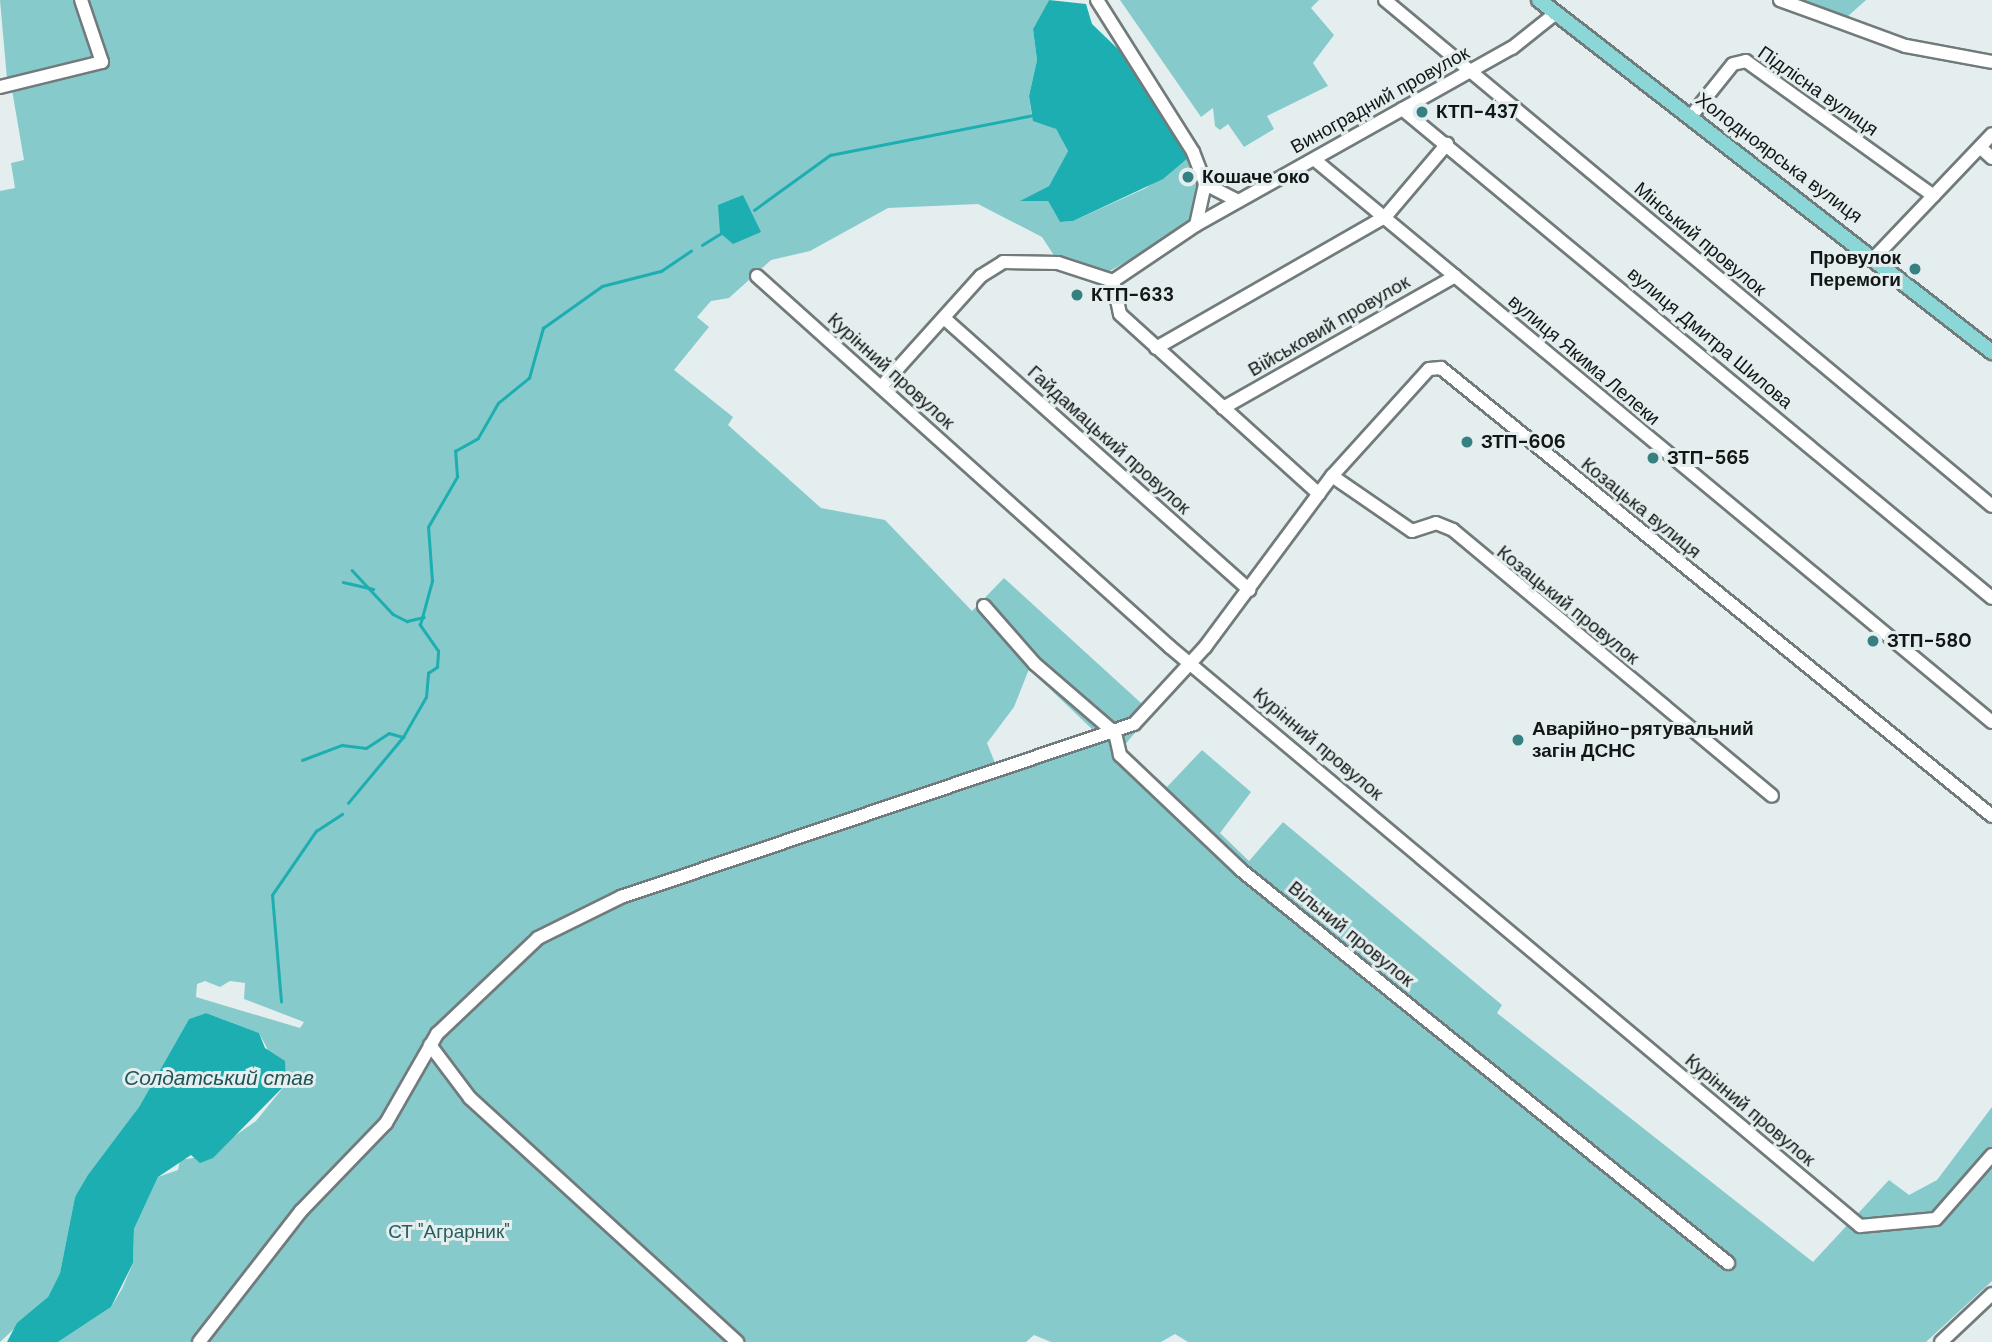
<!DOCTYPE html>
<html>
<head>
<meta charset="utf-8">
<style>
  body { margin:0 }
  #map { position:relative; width:1992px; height:1342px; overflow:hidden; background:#e4eeee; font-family:"DM Sans",sans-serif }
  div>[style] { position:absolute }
  .green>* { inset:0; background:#87cacb }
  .water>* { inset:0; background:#1caeb0 }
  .stream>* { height:2.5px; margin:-1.25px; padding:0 1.25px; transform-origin:1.25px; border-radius:1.25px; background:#1caeb0 }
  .roads { filter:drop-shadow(2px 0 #727b7b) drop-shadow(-2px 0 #727b7b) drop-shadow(0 2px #727b7b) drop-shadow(0 -2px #727b7b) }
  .minor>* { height:12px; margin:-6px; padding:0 6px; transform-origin:6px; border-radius:6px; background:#fff }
  .major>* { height:14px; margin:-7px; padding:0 7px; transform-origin:7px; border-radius:7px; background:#8bd6d7 }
  .dots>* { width:19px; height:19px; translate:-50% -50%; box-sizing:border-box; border:4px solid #e4eeee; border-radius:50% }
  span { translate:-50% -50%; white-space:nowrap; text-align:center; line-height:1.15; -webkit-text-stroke:6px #e4eeee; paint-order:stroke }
  .street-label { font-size:19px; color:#131616 }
  .poi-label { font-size:19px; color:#131616; font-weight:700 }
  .left { translate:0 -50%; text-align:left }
  .right { translate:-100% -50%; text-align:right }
  .park-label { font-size:19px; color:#275d5d }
  .water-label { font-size:21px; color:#1d5455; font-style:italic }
</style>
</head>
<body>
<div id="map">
  <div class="green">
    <i style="clip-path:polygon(evenodd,0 0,1049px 0,1033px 29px,1037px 60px,1029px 96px,1032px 117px,1056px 129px,1068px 151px,1049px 186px,1021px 201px,1048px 201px,1060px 222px,1073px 221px,1146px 188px,1189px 157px,1199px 182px,1189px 226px,1108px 272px,1055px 257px,1042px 237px,978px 204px,888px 208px,810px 251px,771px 260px,729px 298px,711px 301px,697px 317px,709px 327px,674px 370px,733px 417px,728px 425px,821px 508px,885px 520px,972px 611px,1004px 578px,1152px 713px,1122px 748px,1167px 787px,1202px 750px,1251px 792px,1220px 833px,1249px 861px,1283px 822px,1502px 1005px,1497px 1013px,1813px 1262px,1889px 1180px,1909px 1195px,1937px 1180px,1992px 1107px,1992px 1281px,1926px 1342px,1188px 1342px,1175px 1334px,1161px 1342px,1051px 1342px,1034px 1335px,1026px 1342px,58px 1342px,111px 1307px,122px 1289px,133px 1263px,134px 1229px,158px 1177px,178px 1170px,180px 1160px,206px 1156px,256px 1121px,286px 1084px,259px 1033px,206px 1013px,189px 1019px,139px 1107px,75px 1197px,60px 1273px,48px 1297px,0 1342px,0 191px,15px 188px,11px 163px,24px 160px,12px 90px,0 83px,7px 79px,0 0,1029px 669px,1094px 731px,997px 768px,987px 743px,1014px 707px,1029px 669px,0 0,205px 981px,220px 987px,230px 981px,245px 983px,244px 999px,304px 1022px,300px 1028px,196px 997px,197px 984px,205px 981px)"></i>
    <i style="clip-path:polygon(1120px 0,1319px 0,1311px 8px,1334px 35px,1313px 63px,1328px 86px,1267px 116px,1274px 129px,1244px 147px,1228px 124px,1220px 130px,1215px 126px,1213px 108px,1201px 117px)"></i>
    <i style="clip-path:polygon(1795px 0,1866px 0,1847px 17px)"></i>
  </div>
  <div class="water">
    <i style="clip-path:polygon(1049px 0,1086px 4px,1092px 24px,1119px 50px,1189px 157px,1163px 179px,1073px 221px,1060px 222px,1048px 201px,1020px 201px,1049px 186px,1068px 151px,1056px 129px,1033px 121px,1029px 96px,1037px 60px,1033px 29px)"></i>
    <i style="clip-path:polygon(743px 195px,761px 232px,733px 244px,720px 233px,718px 205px)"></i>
    <i style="clip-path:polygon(206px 1013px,259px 1033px,265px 1048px,285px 1061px,286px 1084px,213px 1158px,200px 1163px,191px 1155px,158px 1177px,134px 1229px,133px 1263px,111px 1307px,58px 1342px,7px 1342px,17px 1323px,48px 1297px,60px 1273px,75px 1197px,88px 1175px,139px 1107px,189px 1019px)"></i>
  </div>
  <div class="stream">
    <i style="left:754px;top:210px;width:94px;rotate:-35.9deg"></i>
    <i style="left:830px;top:155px;width:207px;rotate:-11.1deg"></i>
    <i style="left:702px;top:245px;width:25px;rotate:-32deg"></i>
    <i style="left:352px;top:570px;width:60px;rotate:47deg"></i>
    <i style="left:393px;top:614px;width:16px;rotate:27deg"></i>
    <i style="left:407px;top:621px;width:17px;rotate:-13deg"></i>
    <i style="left:343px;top:582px;width:31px;rotate:13deg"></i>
    <i style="left:302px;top:760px;width:43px;rotate:-20.6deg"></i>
    <i style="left:342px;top:745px;width:24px;rotate:7deg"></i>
    <i style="left:366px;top:748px;width:27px;rotate:-33deg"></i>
    <i style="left:389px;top:733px;width:15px;rotate:16deg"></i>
    <i style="left:348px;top:803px;width:86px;rotate:-50.2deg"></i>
    <i style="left:403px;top:737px;width:46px;rotate:-60.1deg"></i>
    <i style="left:426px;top:697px;width:24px;rotate:-85deg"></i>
    <i style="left:428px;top:673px;width:11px;rotate:-34deg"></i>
    <i style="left:437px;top:667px;width:16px;rotate:-86deg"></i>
    <i style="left:438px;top:651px;width:32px;rotate:-125deg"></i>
    <i style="left:420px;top:625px;width:46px;rotate:-74.7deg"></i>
    <i style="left:432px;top:581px;width:54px;rotate:-94.2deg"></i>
    <i style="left:428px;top:527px;width:58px;rotate:-59.9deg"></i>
    <i style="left:457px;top:477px;width:26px;rotate:-94deg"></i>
    <i style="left:455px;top:451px;width:26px;rotate:-29deg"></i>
    <i style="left:478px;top:438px;width:40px;rotate:-60.3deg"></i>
    <i style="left:498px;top:403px;width:40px;rotate:-39deg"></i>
    <i style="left:529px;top:378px;width:52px;rotate:-74.4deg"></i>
    <i style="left:543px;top:328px;width:72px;rotate:-35.4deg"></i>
    <i style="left:602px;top:286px;width:61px;rotate:-14.3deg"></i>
    <i style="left:661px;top:271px;width:36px;rotate:-34deg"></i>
    <i style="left:281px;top:1002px;width:107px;rotate:-94.8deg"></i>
    <i style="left:272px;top:895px;width:78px;rotate:-55.5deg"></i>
    <i style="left:316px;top:831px;width:31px;rotate:-33deg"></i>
  </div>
  <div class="roads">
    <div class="minor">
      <i style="left:1097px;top:0;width:180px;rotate:57.7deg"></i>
      <i style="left:1193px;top:152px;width:34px;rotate:69deg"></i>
      <i style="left:1205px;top:184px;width:37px;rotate:27deg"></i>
      <i style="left:1385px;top:0;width:790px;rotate:39.81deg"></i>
      <i style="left:1780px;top:0;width:134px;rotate:20.1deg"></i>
      <i style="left:1906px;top:46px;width:87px;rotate:10.5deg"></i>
      <i style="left:0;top:87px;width:105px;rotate:-13.8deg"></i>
      <i style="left:102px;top:62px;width:65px;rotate:-108.7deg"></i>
      <i style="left:1402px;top:109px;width:766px;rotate:39.65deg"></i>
      <i style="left:1692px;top:115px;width:65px;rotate:-51.2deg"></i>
      <i style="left:1733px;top:64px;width:13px;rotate:-13deg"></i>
      <i style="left:1746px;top:61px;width:231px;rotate:35.7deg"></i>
      <i style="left:1980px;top:147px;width:16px;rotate:43deg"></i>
      <i style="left:1315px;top:160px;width:880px;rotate:39.7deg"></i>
      <i style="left:1196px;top:225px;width:42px;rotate:-77.6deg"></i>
      <i style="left:1876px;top:256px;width:168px;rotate:-46.4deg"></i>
      <i style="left:757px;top:276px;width:555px;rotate:41.93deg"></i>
      <i style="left:1170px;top:647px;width:901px;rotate:40deg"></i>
      <i style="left:1860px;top:1226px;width:76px;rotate:-5.3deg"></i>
      <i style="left:1936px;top:1219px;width:85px;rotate:-48.8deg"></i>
      <i style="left:944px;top:318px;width:409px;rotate:41.7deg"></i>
      <i style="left:1156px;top:348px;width:264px;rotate:-29.8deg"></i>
      <i style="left:1385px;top:217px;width:96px;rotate:-49.7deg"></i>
      <i style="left:881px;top:387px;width:149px;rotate:-48deg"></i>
      <i style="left:981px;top:276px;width:26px;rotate:-32deg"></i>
      <i style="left:1003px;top:262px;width:55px;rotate:1deg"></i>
      <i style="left:1058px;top:263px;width:58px;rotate:18.1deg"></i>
      <i style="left:1223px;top:408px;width:267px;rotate:-29.6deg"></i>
      <i style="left:1332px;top:476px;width:97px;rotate:34.5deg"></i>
      <i style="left:1412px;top:531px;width:25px;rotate:-18deg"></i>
      <i style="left:1436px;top:523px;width:18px;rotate:22deg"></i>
      <i style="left:1453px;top:530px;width:415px;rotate:39.8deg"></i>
      <i style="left:1319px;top:494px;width:268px;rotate:-137.9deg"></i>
      <i style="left:1120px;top:314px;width:34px;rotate:-102deg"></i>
      <i style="left:1113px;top:281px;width:100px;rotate:-34deg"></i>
      <i style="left:1196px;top:225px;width:362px;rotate:-29.3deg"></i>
      <i style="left:1512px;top:48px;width:56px;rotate:-38.5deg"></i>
      <i style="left:984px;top:606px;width:77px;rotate:48.7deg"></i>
      <i style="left:1035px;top:664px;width:106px;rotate:40.8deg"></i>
      <i style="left:1115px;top:733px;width:23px;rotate:77deg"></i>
      <i style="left:1120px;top:755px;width:167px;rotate:43.5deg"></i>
      <i style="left:1241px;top:870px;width:626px;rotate:38.9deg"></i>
      <i style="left:430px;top:1045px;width:66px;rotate:53deg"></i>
      <i style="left:470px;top:1098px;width:362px;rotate:42.4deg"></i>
      <i style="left:199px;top:1342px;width:166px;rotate:-52.1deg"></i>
      <i style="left:301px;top:1211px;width:122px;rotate:-46deg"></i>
      <i style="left:386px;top:1123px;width:103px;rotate:-60.2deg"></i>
      <i style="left:437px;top:1034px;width:139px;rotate:-43.5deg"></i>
      <i style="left:538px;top:938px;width:93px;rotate:-26.3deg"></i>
      <i style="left:621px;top:897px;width:541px;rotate:-18.64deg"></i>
      <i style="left:1134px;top:724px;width:105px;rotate:-47.3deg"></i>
      <i style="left:1205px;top:647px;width:213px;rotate:-53.4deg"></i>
      <i style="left:1332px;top:476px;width:144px;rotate:-47.8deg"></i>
      <i style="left:1429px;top:369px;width:12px;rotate:-5deg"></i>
      <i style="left:1441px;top:368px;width:710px;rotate:39.11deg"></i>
      <i style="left:1941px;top:1342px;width:70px;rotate:-43.3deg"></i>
    </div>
    <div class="major">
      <i style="left:1539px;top:0;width:574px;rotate:37.85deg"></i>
    </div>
  </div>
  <div class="dots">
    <i style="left:1422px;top:112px;background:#378081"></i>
    <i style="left:1188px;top:177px;background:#378081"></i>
    <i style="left:1915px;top:269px;background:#378081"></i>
    <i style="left:1077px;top:295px;background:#378081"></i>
    <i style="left:1467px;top:442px;background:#378081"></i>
    <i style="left:1653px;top:458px;background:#378081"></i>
    <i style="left:1873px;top:641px;background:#378081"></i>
    <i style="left:1518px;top:740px;background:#378081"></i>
  </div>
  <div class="street-label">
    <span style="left:1818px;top:91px;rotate:35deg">Підлісна вулиця</span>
    <span style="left:1380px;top:100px;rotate:-29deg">Виноградний провулок</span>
    <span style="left:1779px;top:158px;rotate:37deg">Холодноярська вулиця</span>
    <span style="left:1700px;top:239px;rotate:40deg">Мінський провулок</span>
    <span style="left:1329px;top:326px;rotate:-30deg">Військовий провулок</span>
    <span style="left:1710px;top:338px;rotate:40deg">вулиця Дмитра Шилова</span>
    <span style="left:1584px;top:360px;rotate:40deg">вулиця Якима Лелеки</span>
    <span style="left:891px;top:371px;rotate:42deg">Курінний провулок</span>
    <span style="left:1109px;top:440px;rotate:42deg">Гайдамацький провулок</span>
    <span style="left:1641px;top:508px;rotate:39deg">Козацька вулиця</span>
    <span style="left:1568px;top:605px;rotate:39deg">Козацький провулок</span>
    <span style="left:1318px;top:744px;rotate:40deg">Курінний провулок</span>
    <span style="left:1351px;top:934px;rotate:39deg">Вільний провулок</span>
    <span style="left:1750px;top:1110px;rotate:40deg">Курінний провулок</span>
  </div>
  <div class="poi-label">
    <span class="left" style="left:1436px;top:112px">КТП-437</span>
    <span class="left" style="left:1202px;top:177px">Кошаче око</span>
    <span class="right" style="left:1901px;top:269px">Провулок<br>Перемоги</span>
    <span class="left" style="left:1091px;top:295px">КТП-633</span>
    <span class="left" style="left:1481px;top:442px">ЗТП-606</span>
    <span class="left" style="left:1667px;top:458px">ЗТП-565</span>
    <span class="left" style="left:1887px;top:641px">ЗТП-580</span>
    <span class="left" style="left:1532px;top:740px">Аварійно-рятувальний<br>загін ДСНС</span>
  </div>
  <div class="park-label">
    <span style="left:449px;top:1232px">СТ "Аграрник"</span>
  </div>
  <div class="water-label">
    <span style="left:219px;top:1078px">Солдатський став</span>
  </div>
</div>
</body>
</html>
